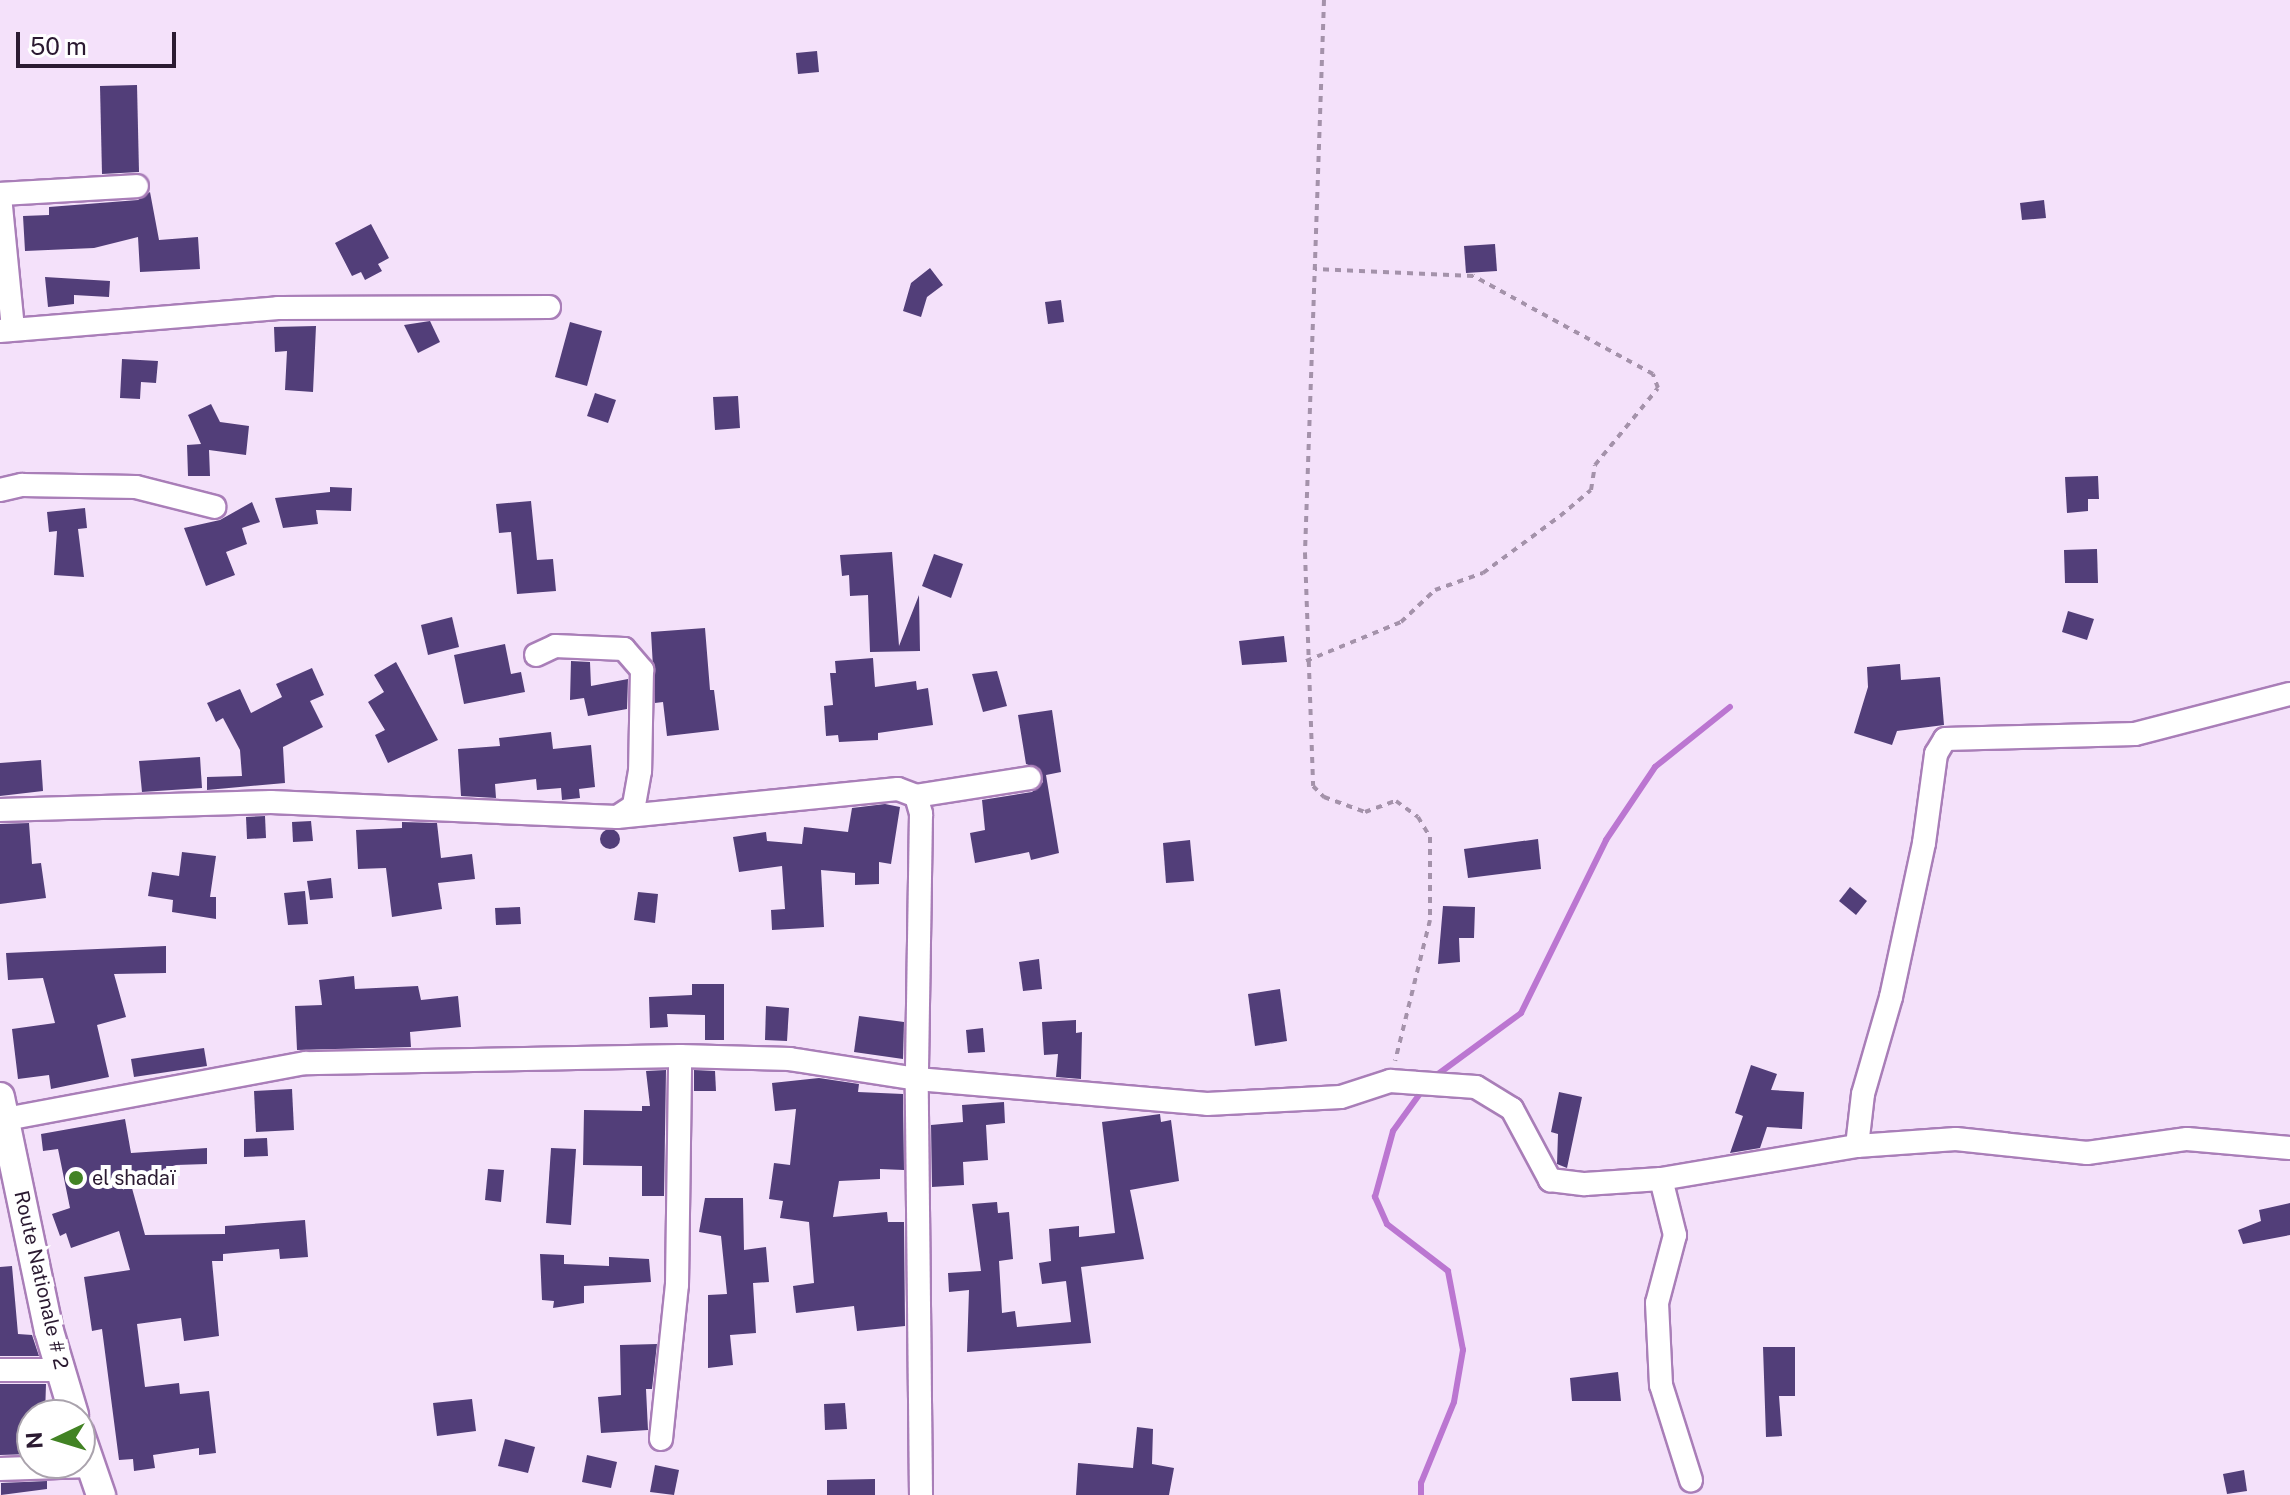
<!DOCTYPE html>
<html>
<head>
<meta charset="utf-8">
<style>
  body { margin:0 }
  #map { position:relative; width:2290px; height:1495px; overflow:hidden; background:#f4e1fa; font-family:"Public Sans",sans-serif }
  div>[style] { position:absolute }
  .stream>* { height:6px; margin:-3px; padding:0 3px; transform-origin:3px; border-radius:3px; background:#bb76d1 }
  .building>* { inset:0; background:#523e79 }
  .round { border-radius:50% }
  .path>* { height:4px; margin-top:-2px; transform-origin:0; background:repeating-linear-gradient(90deg,#a492aa 0 6px,transparent 0 12px) }
  .roads { filter:drop-shadow(2px 0 #a97eb8) drop-shadow(-2px 0 #a97eb8) drop-shadow(0 2px #a97eb8) drop-shadow(0 -2px #a97eb8) }
  .minor>* { height:22px; margin:-11px; padding:0 11px; transform-origin:11px; border-radius:11px; background:#fff }
  .major>* { height:28px; margin:-14px; padding:0 14px; transform-origin:14px; border-radius:14px; background:#fff }
  .dots>* { width:22px; height:22px; translate:-50% -50%; box-sizing:border-box; border:4px solid #fff; border-radius:50% }
  span { translate:-50% -50%; white-space:nowrap; text-align:center; line-height:1.15; -webkit-text-stroke:8px #fff; paint-order:stroke }
  .poi-label { font-size:20px; color:#2b1a31 }
  .left { translate:0 -50%; text-align:left }
  .street-label { font-size:20px; color:#2b1a31 }
  .north { position:absolute; left:16px; top:1399px; width:80px; height:80px; box-sizing:border-box; background:#fff; border:2px solid #aaa3ad; border-radius:50%; rotate:266deg; font-size:22px; font-weight:700; line-height:32px; text-align:center; color:#2b1a31 }
  .north::after { content:''; display:block; margin:auto; width:28px; height:36px; background:#428324; clip-path:polygon(50% 0,100% 100%,50% 72%,0 100%) }
  .scale { position:absolute; left:16px; top:32px; width:160px; height:36px; box-sizing:border-box; border:4px solid #2b1a31; border-top:0; padding-left:10px; font-size:24px; line-height:28px; white-space:nowrap; color:#2b1a31; -webkit-text-stroke:6px #fff; paint-order:stroke }
</style>
</head>
<body>
<div id="map">
  <div class="stream">
    <i style="left:1434px;top:1077px;width:108px;rotate:-36.3deg"></i>
    <i style="left:1521px;top:1013px;width:193px;rotate:-63.8deg"></i>
    <i style="left:1606px;top:840px;width:88px;rotate:-56.1deg"></i>
    <i style="left:1655px;top:767px;width:96px;rotate:-38.7deg"></i>
    <i style="left:1421px;top:1495px;width:12px;rotate:-90deg"></i>
    <i style="left:1421px;top:1483px;width:87px;rotate:-67.8deg"></i>
    <i style="left:1454px;top:1402px;width:53px;rotate:-80.2deg"></i>
    <i style="left:1463px;top:1350px;width:80px;rotate:-100.8deg"></i>
    <i style="left:1448px;top:1271px;width:77px;rotate:-142.4deg"></i>
    <i style="left:1387px;top:1224px;width:30px;rotate:-114deg"></i>
    <i style="left:1375px;top:1197px;width:68px;rotate:-74.7deg"></i>
    <i style="left:1393px;top:1131px;width:53px;rotate:-54.2deg"></i>
  </div>
  <div class="building">
    <i style="clip-path:polygon(817px 51px,819px 72px,798px 74px,796px 53px)"></i>
    <i style="clip-path:polygon(137px 85px,139px 172px,102px 174px,100px 86px)"></i>
    <i style="clip-path:polygon(150px 192px,159px 240px,198px 237px,200px 269px,140px 272px,138px 237px,94px 248px,25px 251px,23px 216px,49px 215px,49px 207px,138px 200px)"></i>
    <i style="clip-path:polygon(2044px 200px,2046px 218px,2022px 220px,2020px 203px)"></i>
    <i style="clip-path:polygon(371px 224px,389px 258px,378px 264px,382px 271px,365px 280px,361px 272px,352px 276px,335px 243px)"></i>
    <i style="clip-path:polygon(1495px 244px,1497px 271px,1466px 273px,1464px 246px)"></i>
    <i style="clip-path:polygon(930px 268px,943px 285px,927px 297px,921px 317px,903px 311px,911px 283px)"></i>
    <i style="clip-path:polygon(45px 277px,110px 281px,109px 297px,74px 295px,74px 304px,48px 307px)"></i>
    <i style="clip-path:polygon(1061px 300px,1064px 322px,1048px 324px,1045px 302px)"></i>
    <i style="clip-path:polygon(430px 321px,440px 342px,418px 353px,404px 325px)"></i>
    <i style="clip-path:polygon(570px 322px,602px 331px,587px 386px,555px 377px)"></i>
    <i style="clip-path:polygon(316px 326px,313px 392px,285px 390px,287px 351px,275px 352px,274px 327px)"></i>
    <i style="clip-path:polygon(122px 359px,158px 361px,156px 383px,141px 382px,140px 399px,120px 398px)"></i>
    <i style="clip-path:polygon(595px 393px,616px 400px,608px 423px,587px 416px)"></i>
    <i style="clip-path:polygon(738px 396px,740px 428px,715px 430px,713px 397px)"></i>
    <i style="clip-path:polygon(211px 404px,220px 422px,249px 426px,246px 455px,209px 450px,210px 476px,188px 476px,187px 445px,201px 444px,188px 415px)"></i>
    <i style="clip-path:polygon(2098px 476px,2099px 499px,2088px 499px,2088px 511px,2067px 513px,2065px 477px)"></i>
    <i style="clip-path:polygon(330px 487px,352px 488px,351px 511px,316px 510px,318px 524px,283px 528px,275px 498px,330px 492px)"></i>
    <i style="clip-path:polygon(531px 501px,537px 560px,553px 559px,556px 591px,517px 594px,511px 532px,499px 533px,496px 504px)"></i>
    <i style="clip-path:polygon(252px 502px,260px 522px,242px 528px,247px 544px,226px 552px,235px 575px,206px 586px,184px 528px,220px 520px)"></i>
    <i style="clip-path:polygon(85px 508px,87px 528px,78px 529px,84px 577px,54px 575px,57px 531px,49px 532px,47px 512px)"></i>
    <i style="clip-path:polygon(2097px 549px,2098px 583px,2065px 583px,2064px 550px)"></i>
    <i style="clip-path:polygon(892px 552px,899px 646px,919px 595px,920px 651px,870px 652px,868px 595px,850px 596px,849px 575px,842px 576px,840px 555px)"></i>
    <i style="clip-path:polygon(934px 554px,963px 564px,951px 598px,922px 586px)"></i>
    <i style="clip-path:polygon(2068px 611px,2094px 619px,2087px 640px,2062px 632px)"></i>
    <i style="clip-path:polygon(452px 617px,459px 647px,428px 655px,421px 625px)"></i>
    <i style="clip-path:polygon(705px 628px,710px 690px,714px 690px,719px 730px,667px 736px,663px 702px,655px 703px,651px 632px)"></i>
    <i style="clip-path:polygon(1284px 636px,1287px 662px,1242px 665px,1239px 641px)"></i>
    <i style="clip-path:polygon(505px 644px,511px 674px,521px 672px,525px 692px,464px 704px,454px 655px)"></i>
    <i style="clip-path:polygon(873px 658px,875px 687px,916px 681px,917px 690px,928px 688px,933px 725px,878px 733px,878px 740px,839px 742px,838px 735px,826px 736px,824px 706px,833px 705px,830px 673px,836px 673px,835px 661px)"></i>
    <i style="clip-path:polygon(571px 661px,590px 662px,591px 686px,628px 679px,627px 709px,588px 716px,584px 698px,570px 700px)"></i>
    <i style="clip-path:polygon(396px 662px,438px 740px,388px 763px,375px 735px,385px 730px,368px 702px,384px 692px,374px 675px)"></i>
    <i style="clip-path:polygon(1900px 664px,1901px 680px,1940px 677px,1944px 725px,1897px 731px,1892px 745px,1854px 733px,1868px 687px,1867px 667px)"></i>
    <i style="clip-path:polygon(312px 668px,324px 695px,310px 701px,323px 727px,283px 747px,285px 783px,207px 790px,207px 777px,242px 776px,240px 750px,223px 718px,216px 722px,207px 703px,240px 689px,251px 713px,282px 697px,276px 684px)"></i>
    <i style="clip-path:polygon(997px 671px,1007px 706px,983px 712px,972px 674px)"></i>
    <i style="clip-path:polygon(1052px 710px,1061px 772px,1046px 775px,1059px 853px,1031px 860px,1029px 852px,975px 863px,970px 833px,985px 830px,982px 800px,1032px 792px,1043px 782px,1040px 769px,1026px 764px,1018px 715px)"></i>
    <i style="clip-path:polygon(551px 732px,553px 749px,591px 745px,595px 787px,579px 789px,580px 798px,562px 800px,561px 788px,537px 790px,536px 779px,495px 784px,496px 798px,461px 796px,458px 749px,500px 746px,499px 738px)"></i>
    <i style="clip-path:polygon(200px 757px,202px 788px,142px 792px,139px 761px)"></i>
    <i style="clip-path:polygon(41px 760px,43px 791px,0 796px,0 763px)"></i>
    <i style="clip-path:polygon(885px 804px,900px 807px,891px 864px,879px 862px,879px 884px,855px 885px,855px 873px,821px 870px,824px 927px,772px 930px,771px 910px,785px 909px,782px 866px,739px 872px,733px 837px,766px 832px,767px 841px,802px 844px,804px 827px,848px 832px,852px 808px)"></i>
    <i style="clip-path:polygon(265px 816px,266px 838px,247px 839px,246px 817px)"></i>
    <i style="clip-path:polygon(311px 821px,313px 841px,293px 842px,292px 822px)"></i>
    <i style="clip-path:polygon(402px 822px,437px 823px,441px 858px,472px 854px,475px 879px,438px 883px,442px 909px,392px 917px,386px 868px,358px 869px,356px 830px,402px 828px)"></i>
    <i style="clip-path:polygon(29px 823px,32px 864px,41px 863px,46px 898px,0 904px,0 824px)"></i>
    <i class="round" style="left:600px;top:829px;width:20px;height:20px"></i>
    <i style="clip-path:polygon(1538px 839px,1541px 869px,1468px 878px,1464px 849px)"></i>
    <i style="clip-path:polygon(1190px 840px,1194px 881px,1166px 883px,1163px 843px)"></i>
    <i style="clip-path:polygon(182px 852px,216px 856px,210px 897px,216px 897px,216px 919px,172px 912px,173px 900px,148px 896px,152px 872px,179px 876px)"></i>
    <i style="clip-path:polygon(331px 878px,333px 898px,310px 900px,307px 881px)"></i>
    <i style="clip-path:polygon(1850px 887px,1867px 901px,1856px 915px,1839px 901px)"></i>
    <i style="clip-path:polygon(305px 891px,308px 924px,288px 925px,284px 893px)"></i>
    <i style="clip-path:polygon(638px 892px,658px 894px,655px 923px,634px 920px)"></i>
    <i style="clip-path:polygon(1443px 906px,1475px 907px,1474px 938px,1459px 938px,1460px 962px,1438px 964px)"></i>
    <i style="clip-path:polygon(520px 907px,521px 924px,496px 925px,495px 908px)"></i>
    <i style="clip-path:polygon(166px 946px,166px 973px,114px 974px,126px 1017px,97px 1025px,109px 1077px,51px 1089px,49px 1075px,18px 1079px,12px 1029px,55px 1023px,43px 978px,8px 980px,6px 953px)"></i>
    <i style="clip-path:polygon(1039px 959px,1042px 989px,1023px 991px,1019px 962px)"></i>
    <i style="clip-path:polygon(354px 976px,355px 989px,418px 986px,421px 1000px,458px 996px,461px 1027px,410px 1032px,411px 1047px,297px 1050px,295px 1006px,322px 1005px,319px 980px)"></i>
    <i style="clip-path:polygon(692px 984px,724px 984px,724px 1040px,705px 1040px,705px 1015px,667px 1014px,668px 1027px,650px 1028px,649px 997px,692px 995px)"></i>
    <i style="clip-path:polygon(1280px 989px,1287px 1041px,1255px 1046px,1248px 994px)"></i>
    <i style="clip-path:polygon(766px 1006px,789px 1008px,787px 1041px,765px 1040px)"></i>
    <i style="clip-path:polygon(859px 1016px,904px 1022px,903px 1059px,854px 1052px)"></i>
    <i style="clip-path:polygon(1076px 1020px,1076px 1033px,1082px 1032px,1081px 1079px,1056px 1077px,1058px 1054px,1044px 1055px,1042px 1022px)"></i>
    <i style="clip-path:polygon(983px 1028px,985px 1052px,968px 1053px,966px 1030px)"></i>
    <i style="clip-path:polygon(204px 1048px,207px 1066px,134px 1077px,131px 1059px)"></i>
    <i style="clip-path:polygon(1751px 1065px,1777px 1074px,1771px 1090px,1804px 1092px,1802px 1129px,1767px 1127px,1760px 1148px,1730px 1153px,1743px 1116px,1735px 1113px)"></i>
    <i style="clip-path:polygon(666px 1070px,664px 1196px,642px 1196px,642px 1166px,583px 1165px,584px 1110px,642px 1111px,642px 1106px,650px 1106px,646px 1071px)"></i>
    <i style="clip-path:polygon(694px 1070px,715px 1071px,716px 1091px,694px 1091px)"></i>
    <i style="clip-path:polygon(819px 1078px,859px 1084px,858px 1092px,903px 1094px,904px 1170px,880px 1169px,880px 1179px,839px 1181px,833px 1217px,887px 1212px,888px 1222px,904px 1222px,905px 1326px,857px 1331px,854px 1306px,796px 1313px,793px 1286px,814px 1283px,809px 1222px,780px 1218px,783px 1201px,769px 1199px,774px 1163px,790px 1165px,796px 1109px,775px 1111px,772px 1083px)"></i>
    <i style="clip-path:polygon(292px 1089px,294px 1130px,256px 1132px,254px 1091px)"></i>
    <i style="clip-path:polygon(1559px 1092px,1582px 1097px,1567px 1168px,1557px 1164px,1558px 1134px,1551px 1132px)"></i>
    <i style="clip-path:polygon(1004px 1102px,1005px 1123px,986px 1125px,988px 1160px,963px 1162px,964px 1185px,932px 1187px,931px 1125px,963px 1122px,962px 1105px)"></i>
    <i style="clip-path:polygon(1160px 1114px,1161px 1122px,1171px 1120px,1179px 1181px,1130px 1190px,1144px 1259px,1081px 1267px,1091px 1343px,967px 1352px,969px 1290px,949px 1292px,948px 1273px,981px 1271px,972px 1204px,997px 1202px,998px 1213px,1009px 1212px,1013px 1259px,999px 1261px,1002px 1313px,1015px 1311px,1017px 1327px,1071px 1322px,1066px 1281px,1042px 1284px,1039px 1263px,1051px 1261px,1049px 1229px,1079px 1226px,1079px 1237px,1115px 1233px,1102px 1122px)"></i>
    <i style="clip-path:polygon(125px 1119px,131px 1153px,207px 1148px,207px 1164px,176px 1165px,163px 1169px,164px 1178px,130px 1181px,145px 1235px,225px 1234px,225px 1226px,305px 1220px,308px 1257px,280px 1259px,279px 1249px,223px 1254px,223px 1261px,212px 1261px,219px 1336px,184px 1341px,181px 1318px,137px 1324px,145px 1387px,179px 1383px,180px 1394px,209px 1391px,216px 1453px,199px 1455px,199px 1448px,153px 1455px,155px 1468px,134px 1471px,133px 1459px,119px 1460px,102px 1329px,92px 1331px,84px 1277px,130px 1270px,119px 1231px,71px 1248px,66px 1233px,60px 1236px,52px 1214px,70px 1208px,58px 1149px,43px 1151px,41px 1134px)"></i>
    <i style="clip-path:polygon(267px 1138px,268px 1156px,244px 1157px,244px 1139px)"></i>
    <i style="clip-path:polygon(551px 1148px,576px 1149px,571px 1225px,546px 1223px)"></i>
    <i style="clip-path:polygon(488px 1169px,504px 1170px,501px 1202px,485px 1200px)"></i>
    <i style="clip-path:polygon(705px 1198px,743px 1198px,744px 1250px,766px 1247px,769px 1282px,753px 1283px,756px 1333px,730px 1335px,733px 1365px,708px 1368px,708px 1295px,727px 1294px,721px 1236px,699px 1232px)"></i>
    <i style="clip-path:polygon(2290px 1203px,2290px 1235px,2243px 1244px,2238px 1230px,2261px 1221px,2259px 1210px)"></i>
    <i style="clip-path:polygon(540px 1254px,564px 1255px,564px 1264px,609px 1266px,609px 1257px,649px 1259px,651px 1282px,584px 1286px,584px 1303px,553px 1308px,554px 1301px,542px 1300px)"></i>
    <i style="clip-path:polygon(12px 1266px,18px 1334px,32px 1335px,39px 1356px,0 1356px,0 1267px)"></i>
    <i style="clip-path:polygon(657px 1344px,652px 1389px,646px 1389px,648px 1430px,601px 1433px,598px 1397px,621px 1395px,620px 1345px)"></i>
    <i style="clip-path:polygon(1763px 1347px,1795px 1347px,1795px 1396px,1779px 1396px,1782px 1436px,1766px 1437px)"></i>
    <i style="clip-path:polygon(1618px 1372px,1621px 1401px,1572px 1401px,1570px 1378px)"></i>
    <i style="clip-path:polygon(0 1384px,46px 1384px,45px 1415px,32px 1415px,32px 1454px,0 1455px)"></i>
    <i style="clip-path:polygon(472px 1399px,476px 1431px,437px 1436px,433px 1403px)"></i>
    <i style="clip-path:polygon(845px 1403px,847px 1429px,825px 1430px,824px 1404px)"></i>
    <i style="clip-path:polygon(1137px 1427px,1153px 1429px,1152px 1464px,1174px 1468px,1169px 1495px,1076px 1495px,1078px 1463px,1133px 1468px)"></i>
    <i style="clip-path:polygon(505px 1439px,535px 1447px,528px 1473px,498px 1466px)"></i>
    <i style="clip-path:polygon(587px 1455px,617px 1462px,611px 1488px,582px 1482px)"></i>
    <i style="clip-path:polygon(655px 1465px,679px 1470px,674px 1495px,650px 1492px)"></i>
    <i style="clip-path:polygon(2244px 1470px,2247px 1491px,2227px 1494px,2223px 1474px)"></i>
    <i style="clip-path:polygon(875px 1479px,875px 1495px,827px 1495px,827px 1480px)"></i>
    <i style="clip-path:polygon(47px 1481px,47px 1489px,1px 1495px,1px 1483px)"></i>
  </div>
  <div class="path">
    <i style="left:1324px;top:0;width:553px;rotate:91.97deg"></i>
    <i style="left:1305px;top:553px;width:233px;rotate:88deg"></i>
    <i style="left:1313px;top:786px;width:16px;rotate:45deg"></i>
    <i style="left:1324px;top:797px;width:44px;rotate:20.1deg"></i>
    <i style="left:1365px;top:812px;width:33px;rotate:-20deg"></i>
    <i style="left:1396px;top:801px;width:27px;rotate:36deg"></i>
    <i style="left:1418px;top:817px;width:23px;rotate:59deg"></i>
    <i style="left:1430px;top:837px;width:83px;rotate:90deg"></i>
    <i style="left:1430px;top:920px;width:145px;rotate:103.9deg"></i>
    <i style="left:1306px;top:661px;width:103px;rotate:-22.3deg"></i>
    <i style="left:1401px;top:622px;width:47px;rotate:-43.3deg"></i>
    <i style="left:1435px;top:590px;width:51px;rotate:-19.5deg"></i>
    <i style="left:1483px;top:573px;width:96px;rotate:-36.5deg"></i>
    <i style="left:1560px;top:516px;width:40px;rotate:-40deg"></i>
    <i style="left:1591px;top:490px;width:25px;rotate:-81deg"></i>
    <i style="left:1595px;top:465px;width:99px;rotate:-50.7deg"></i>
    <i style="left:1658px;top:388px;width:15px;rotate:-110deg"></i>
    <i style="left:1653px;top:374px;width:205px;rotate:-151.4deg"></i>
    <i style="left:1473px;top:276px;width:158px;rotate:-177.5deg"></i>
  </div>
  <div class="roads">
    <div class="minor">
      <i style="left:0;top:194px;width:137px;rotate:-3.3deg"></i>
      <i style="left:0;top:196px;width:133px;rotate:84.4deg"></i>
      <i style="left:0;top:331px;width:279px;rotate:-4.7deg"></i>
      <i style="left:278px;top:308px;width:271px;rotate:-0.2deg"></i>
      <i style="left:0;top:490px;width:23px;rotate:-13deg"></i>
      <i style="left:22px;top:485px;width:114px;rotate:1deg"></i>
      <i style="left:136px;top:487px;width:81px;rotate:14.2deg"></i>
      <i style="left:536px;top:655px;width:21px;rotate:-25deg"></i>
      <i style="left:555px;top:646px;width:69px;rotate:2.5deg"></i>
      <i style="left:624px;top:649px;width:28px;rotate:49deg"></i>
      <i style="left:642px;top:670px;width:101px;rotate:91.1deg"></i>
      <i style="left:640px;top:771px;width:36px;rotate:100deg"></i>
      <i style="left:634px;top:806px;width:20px;rotate:147deg"></i>
      <i style="left:916px;top:796px;width:115px;rotate:-9deg"></i>
      <i style="left:0;top:810px;width:271px;rotate:-1.7deg"></i>
      <i style="left:271px;top:802px;width:346px;rotate:2.5deg"></i>
      <i style="left:617px;top:817px;width:282px;rotate:-5.7deg"></i>
      <i style="left:898px;top:789px;width:19px;rotate:21deg"></i>
      <i style="left:916px;top:796px;width:19px;rotate:74deg"></i>
      <i style="left:921px;top:814px;width:265px;rotate:90.9deg"></i>
      <i style="left:917px;top:1079px;width:129px;rotate:-171.1deg"></i>
      <i style="left:790px;top:1059px;width:110px;rotate:-178.4deg"></i>
      <i style="left:680px;top:1056px;width:375px;rotate:178.9deg"></i>
      <i style="left:305px;top:1063px;width:304px;rotate:169.4deg"></i>
      <i style="left:1857px;top:1146px;width:52px;rotate:-83.4deg"></i>
      <i style="left:1863px;top:1094px;width:101px;rotate:-73.9deg"></i>
      <i style="left:1891px;top:997px;width:157px;rotate:-77.9deg"></i>
      <i style="left:1924px;top:843px;width:90px;rotate:-82.3deg"></i>
      <i style="left:1936px;top:754px;width:17px;rotate:-59deg"></i>
      <i style="left:1945px;top:739px;width:190px;rotate:-1.5deg"></i>
      <i style="left:2135px;top:734px;width:160px;rotate:-14.5deg"></i>
      <i style="left:1661px;top:1179px;width:58px;rotate:76deg"></i>
      <i style="left:1675px;top:1235px;width:70px;rotate:104.8deg"></i>
      <i style="left:1657px;top:1303px;width:82px;rotate:87.2deg"></i>
      <i style="left:1661px;top:1385px;width:100px;rotate:72.5deg"></i>
      <i style="left:0;top:1370px;width:61px"></i>
      <i style="left:661px;top:1439px;width:155px;rotate:-84.1deg"></i>
      <i style="left:677px;top:1285px;width:229px;rotate:-89.2deg"></i>
      <i style="left:0;top:1469px;width:90px;rotate:-1.9deg"></i>
      <i style="left:921px;top:1495px;width:416px;rotate:-90.6deg"></i>
      <i style="left:917px;top:1079px;width:291px;rotate:4.9deg"></i>
      <i style="left:1207px;top:1104px;width:134px;rotate:-3deg"></i>
      <i style="left:1341px;top:1097px;width:52px;rotate:-18.1deg"></i>
      <i style="left:1390px;top:1081px;width:86px;rotate:4deg"></i>
      <i style="left:1476px;top:1087px;width:42px;rotate:31.4deg"></i>
      <i style="left:1512px;top:1109px;width:81px;rotate:61.8deg"></i>
      <i style="left:1550px;top:1180px;width:35px;rotate:7deg"></i>
      <i style="left:1585px;top:1184px;width:76px;rotate:-3.8deg"></i>
      <i style="left:1661px;top:1179px;width:199px;rotate:-9.6deg"></i>
      <i style="left:1857px;top:1146px;width:99px;rotate:-4deg"></i>
      <i style="left:1956px;top:1139px;width:132px;rotate:6.1deg"></i>
      <i style="left:2087px;top:1153px;width:101px;rotate:-8deg"></i>
      <i style="left:2187px;top:1139px;width:103px;rotate:5deg"></i>
    </div>
    <div class="major">
      <i style="left:0;top:1097px;width:239px;rotate:78.2deg"></i>
      <i style="left:49px;top:1331px;width:88px;rotate:73.4deg"></i>
      <i style="left:80px;top:1434px;width:65px;rotate:71deg"></i>
    </div>
  </div>
  <div class="dots">
    <i style="left:76px;top:1178px;background:#428324"></i>
  </div>
  <div class="poi-label">
    <span class="left" style="left:92px;top:1178px">el shadaï</span>
  </div>
  <div class="street-label">
    <span style="left:41px;top:1280px;rotate:77deg">Route Nationale # 2</span>
  </div>
  <div class="north">N</div>
  <div class="scale">50 m</div>
</div>
</body>
</html>
